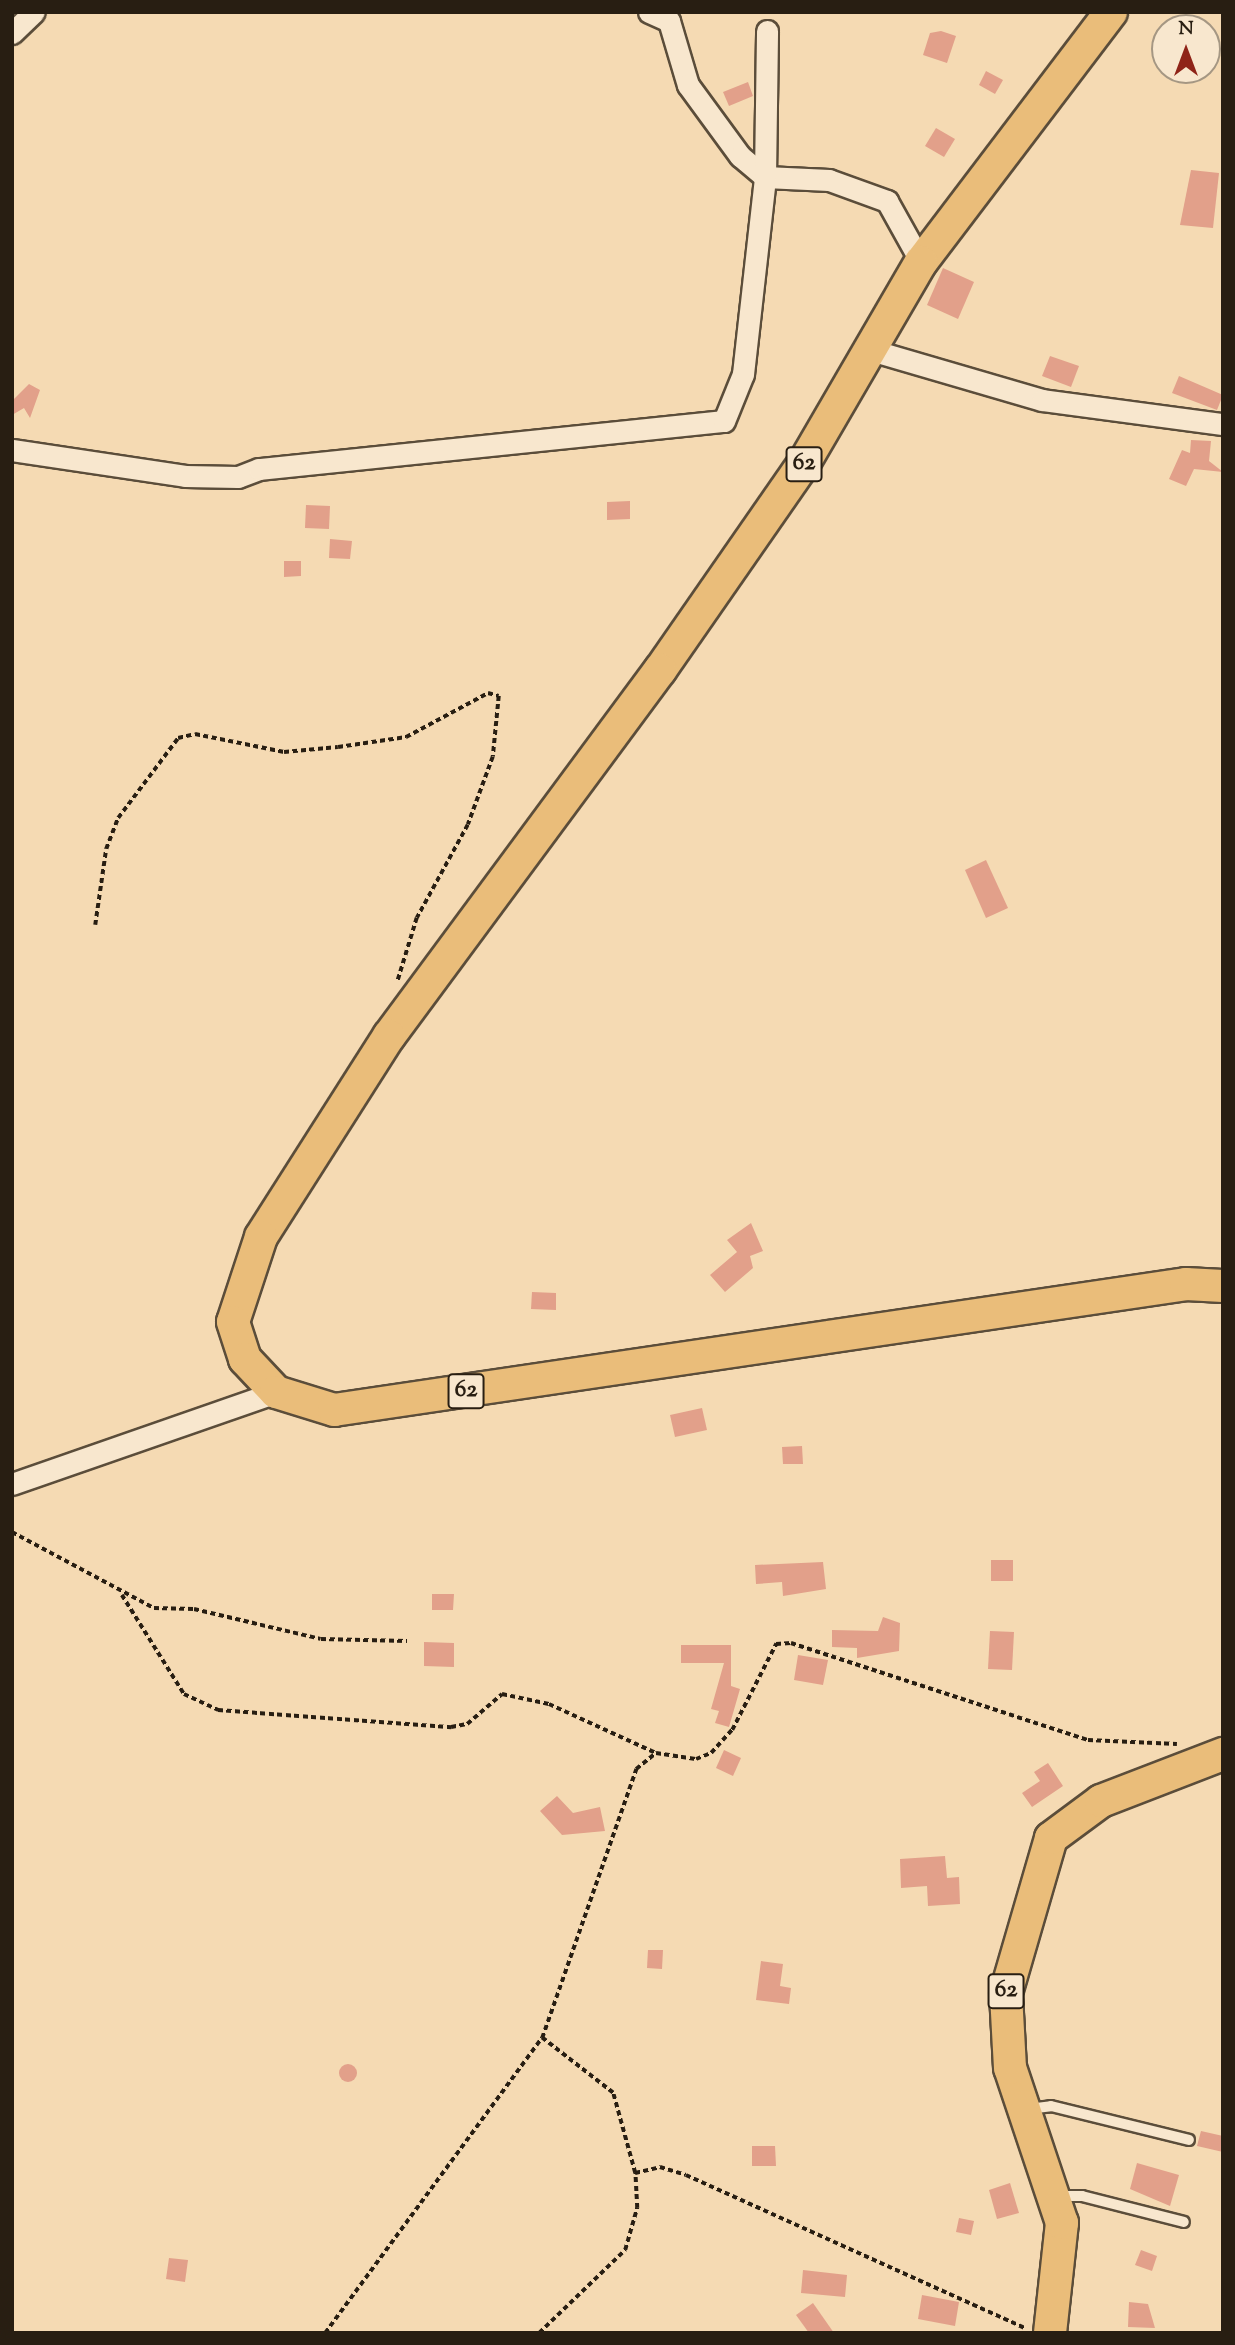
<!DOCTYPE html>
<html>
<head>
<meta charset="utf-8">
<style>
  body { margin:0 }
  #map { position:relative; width:1235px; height:2345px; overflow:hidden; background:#f5dab3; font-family:"Sorts Mill Goudy",serif }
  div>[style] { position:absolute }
  .building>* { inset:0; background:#e2a08a }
  .round { border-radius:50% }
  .path>* { height:3.5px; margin-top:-1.75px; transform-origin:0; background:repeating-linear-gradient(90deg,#281e12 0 5px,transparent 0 8.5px) }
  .roads { filter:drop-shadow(2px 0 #5b4d3a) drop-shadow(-2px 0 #5b4d3a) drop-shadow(0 2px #5b4d3a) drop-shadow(0 -2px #5b4d3a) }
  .lane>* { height:10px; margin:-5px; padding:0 5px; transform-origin:5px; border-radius:5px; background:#f8e7ce }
  .street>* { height:21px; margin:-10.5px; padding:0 10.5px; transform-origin:10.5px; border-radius:10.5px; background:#f8e7ce }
  .primary>* { height:32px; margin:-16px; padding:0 16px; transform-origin:16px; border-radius:16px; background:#eabd7a }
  span { translate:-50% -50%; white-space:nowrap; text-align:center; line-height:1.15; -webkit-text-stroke:6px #f8e7ce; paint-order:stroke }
  .shield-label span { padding:2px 5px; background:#f8e7ce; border:2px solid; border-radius:5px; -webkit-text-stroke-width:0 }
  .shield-label { font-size:24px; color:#281e12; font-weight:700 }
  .frame { position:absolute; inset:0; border:14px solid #281e12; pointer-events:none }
  .north { position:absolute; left:1151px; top:14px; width:70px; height:70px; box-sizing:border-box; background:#f8e7ce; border:2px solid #a59783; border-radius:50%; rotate:0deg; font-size:19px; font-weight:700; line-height:28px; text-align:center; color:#281e12 }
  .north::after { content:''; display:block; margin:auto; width:24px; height:32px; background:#8f2418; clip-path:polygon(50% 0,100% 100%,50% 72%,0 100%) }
</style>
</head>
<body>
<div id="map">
  <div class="building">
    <i style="clip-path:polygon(941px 31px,956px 36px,947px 63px,923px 55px,930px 33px)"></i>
    <i style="clip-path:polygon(986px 71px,1003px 80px,995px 94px,979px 85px)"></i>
    <i style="clip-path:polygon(748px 82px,753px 96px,729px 106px,723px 92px)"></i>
    <i style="clip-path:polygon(936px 128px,955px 139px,944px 157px,925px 146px)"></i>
    <i style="clip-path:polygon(1191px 170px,1219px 173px,1213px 228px,1180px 225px)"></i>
    <i style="clip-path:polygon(943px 268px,974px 282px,958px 319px,927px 305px)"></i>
    <i style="clip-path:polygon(1050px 356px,1079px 366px,1071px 387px,1042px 376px)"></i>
    <i style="clip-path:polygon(1179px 376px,1223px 395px,1217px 410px,1172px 393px)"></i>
    <i style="clip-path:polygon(29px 384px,40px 390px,30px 418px,24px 408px,12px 415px,12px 401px)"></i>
    <i style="clip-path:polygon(1191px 440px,1211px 441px,1209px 461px,1223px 472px,1194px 469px,1186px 486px,1169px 479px,1182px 450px,1190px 453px)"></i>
    <i style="clip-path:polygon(630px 501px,630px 519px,607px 520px,607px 502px)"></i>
    <i style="clip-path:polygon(306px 505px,330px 506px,329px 529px,305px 528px)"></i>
    <i style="clip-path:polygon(330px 539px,352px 541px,350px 559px,329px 558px)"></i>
    <i style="clip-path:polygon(284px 561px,301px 561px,301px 576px,284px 577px)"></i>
    <i style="clip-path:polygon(986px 860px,1008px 908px,986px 918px,965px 870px)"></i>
    <i style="clip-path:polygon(751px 1223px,763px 1251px,750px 1256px,753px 1268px,725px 1292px,710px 1275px,737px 1252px,727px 1240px)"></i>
    <i style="clip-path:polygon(532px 1292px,556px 1293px,556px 1310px,531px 1309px)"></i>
    <i style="clip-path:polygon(702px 1408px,707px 1430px,675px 1437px,670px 1415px)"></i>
    <i style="clip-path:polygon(802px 1446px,803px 1464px,783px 1464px,782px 1447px)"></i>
    <i style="clip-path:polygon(991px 1560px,1013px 1560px,1013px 1581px,991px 1581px)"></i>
    <i style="clip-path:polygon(823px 1562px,826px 1589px,783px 1596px,782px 1582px,756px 1584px,755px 1565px)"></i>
    <i style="clip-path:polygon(432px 1594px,454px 1594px,453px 1610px,432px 1610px)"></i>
    <i style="clip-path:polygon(883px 1617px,900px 1623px,899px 1651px,857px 1658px,857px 1648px,832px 1647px,832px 1630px,878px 1631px)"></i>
    <i style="clip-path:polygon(990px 1631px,1014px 1632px,1012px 1670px,988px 1669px)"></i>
    <i style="clip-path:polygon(424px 1642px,454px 1643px,454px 1667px,424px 1666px)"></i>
    <i style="clip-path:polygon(681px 1645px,731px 1645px,731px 1686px,740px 1689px,729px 1727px,715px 1723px,719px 1711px,711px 1709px,724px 1663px,681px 1663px)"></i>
    <i style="clip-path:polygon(798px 1655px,828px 1660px,823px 1685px,794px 1680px)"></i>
    <i style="clip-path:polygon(724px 1750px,741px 1758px,733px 1776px,716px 1768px)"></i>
    <i style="clip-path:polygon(1048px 1763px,1063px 1786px,1032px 1807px,1022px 1793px,1040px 1781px,1034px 1772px)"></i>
    <i style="clip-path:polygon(557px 1796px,573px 1813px,600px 1807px,605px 1831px,562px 1835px,540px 1811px)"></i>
    <i style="clip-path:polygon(945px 1856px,947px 1878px,959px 1877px,960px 1904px,928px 1906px,927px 1886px,901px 1888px,900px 1859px)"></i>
    <i style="clip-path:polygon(648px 1950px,663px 1950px,662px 1969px,647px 1968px)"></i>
    <i style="clip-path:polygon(761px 1961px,783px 1964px,780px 1986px,791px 1988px,789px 2004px,756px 2000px)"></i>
    <i class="round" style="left:339px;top:2064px;width:18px;height:18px"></i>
    <i style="clip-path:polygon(1201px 2131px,1223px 2136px,1223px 2152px,1197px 2146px)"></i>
    <i style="clip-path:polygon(752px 2146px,775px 2146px,776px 2166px,752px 2166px)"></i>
    <i style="clip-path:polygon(1137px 2163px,1179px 2175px,1170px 2206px,1130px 2189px)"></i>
    <i style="clip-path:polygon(1010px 2183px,1019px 2213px,997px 2219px,989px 2190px)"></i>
    <i style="clip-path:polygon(959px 2218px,974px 2221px,971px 2235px,956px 2232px)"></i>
    <i style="clip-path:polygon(1141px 2250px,1157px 2256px,1152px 2271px,1135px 2265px)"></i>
    <i style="clip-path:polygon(169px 2258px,188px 2260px,185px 2282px,166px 2279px)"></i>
    <i style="clip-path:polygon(803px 2270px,847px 2275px,845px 2297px,801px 2293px)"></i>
    <i style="clip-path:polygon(922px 2295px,959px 2302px,955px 2326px,918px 2319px)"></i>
    <i style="clip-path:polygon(1129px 2302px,1148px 2304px,1155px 2328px,1128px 2327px)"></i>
    <i style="clip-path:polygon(813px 2303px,834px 2333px,809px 2333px,796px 2315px)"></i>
  </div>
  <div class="path">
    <i style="left:95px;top:925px;width:77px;rotate:-81.8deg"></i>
    <i style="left:106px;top:849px;width:33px;rotate:-69deg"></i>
    <i style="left:118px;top:818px;width:100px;rotate:-53.1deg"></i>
    <i style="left:178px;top:738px;width:17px;rotate:-13deg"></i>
    <i style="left:195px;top:734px;width:91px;rotate:11.4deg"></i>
    <i style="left:284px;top:752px;width:54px;rotate:-5.3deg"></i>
    <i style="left:338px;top:747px;width:69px;rotate:-8.4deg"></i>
    <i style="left:406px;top:737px;width:93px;rotate:-28.2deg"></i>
    <i style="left:488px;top:693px;width:11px;rotate:15deg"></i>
    <i style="left:499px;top:696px;width:61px;rotate:95.6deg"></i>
    <i style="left:493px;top:757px;width:72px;rotate:110.2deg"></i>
    <i style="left:468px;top:825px;width:106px;rotate:118.7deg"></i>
    <i style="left:417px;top:918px;width:65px;rotate:107deg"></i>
    <i style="left:12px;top:1532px;width:161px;rotate:28.2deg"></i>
    <i style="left:154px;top:1608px;width:40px;rotate:1.4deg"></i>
    <i style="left:194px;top:1609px;width:130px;rotate:13.3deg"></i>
    <i style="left:321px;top:1639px;width:86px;rotate:1.3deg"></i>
    <i style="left:122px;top:1595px;width:117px;rotate:57.9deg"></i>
    <i style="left:184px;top:1694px;width:38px;rotate:25deg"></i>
    <i style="left:218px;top:1710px;width:234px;rotate:4.2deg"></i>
    <i style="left:451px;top:1727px;width:16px;rotate:-11deg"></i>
    <i style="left:467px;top:1724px;width:46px;rotate:-40.6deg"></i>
    <i style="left:502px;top:1694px;width:48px;rotate:12deg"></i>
    <i style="left:549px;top:1704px;width:118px;rotate:24.6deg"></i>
    <i style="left:635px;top:2173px;width:26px;rotate:-13deg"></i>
    <i style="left:660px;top:2167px;width:27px;rotate:17deg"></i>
    <i style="left:686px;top:2175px;width:372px;rotate:24.3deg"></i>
    <i style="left:325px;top:2333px;width:366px;rotate:-53.7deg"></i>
    <i style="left:542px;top:2038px;width:285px;rotate:-70.7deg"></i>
    <i style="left:636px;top:1769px;width:26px;rotate:-39deg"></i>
    <i style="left:656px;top:1753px;width:40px;rotate:8.5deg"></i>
    <i style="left:696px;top:1759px;width:16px;rotate:-22deg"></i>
    <i style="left:711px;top:1753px;width:31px;rotate:-48deg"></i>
    <i style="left:732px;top:1730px;width:97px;rotate:-62.9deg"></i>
    <i style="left:776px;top:1644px;width:15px;rotate:-4deg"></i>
    <i style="left:791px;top:1643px;width:312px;rotate:18.1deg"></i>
    <i style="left:1088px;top:1740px;width:89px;rotate:2.6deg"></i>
    <i style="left:539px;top:2333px;width:120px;rotate:-44deg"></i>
    <i style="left:625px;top:2250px;width:44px;rotate:-74.1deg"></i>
    <i style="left:637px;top:2208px;width:35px;rotate:-93deg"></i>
    <i style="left:635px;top:2173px;width:83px;rotate:-105.4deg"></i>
    <i style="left:613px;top:2093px;width:90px;rotate:-142.2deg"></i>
  </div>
  <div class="roads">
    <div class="lane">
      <i style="left:1028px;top:2109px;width:23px;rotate:-7deg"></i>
      <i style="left:1051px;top:2106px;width:142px;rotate:13.8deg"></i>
      <i style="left:1056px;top:2196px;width:26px"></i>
      <i style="left:1082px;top:2196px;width:105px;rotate:14.3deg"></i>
    </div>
    <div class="street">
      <i style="left:649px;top:12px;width:22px;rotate:24deg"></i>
      <i style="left:669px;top:21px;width:67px;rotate:73.5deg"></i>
      <i style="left:688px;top:85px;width:88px;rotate:53.8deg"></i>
      <i style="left:740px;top:156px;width:33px;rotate:40deg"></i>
      <i style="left:765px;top:177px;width:64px;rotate:2.7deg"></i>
      <i style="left:829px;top:180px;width:62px;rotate:19.9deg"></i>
      <i style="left:887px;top:201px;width:70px;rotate:60.9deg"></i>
      <i style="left:12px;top:33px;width:30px;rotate:-44deg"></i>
      <i style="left:871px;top:350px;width:178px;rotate:16.3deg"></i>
      <i style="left:1042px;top:400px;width:183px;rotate:7.6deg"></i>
      <i style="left:12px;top:450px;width:175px;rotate:8.5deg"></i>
      <i style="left:185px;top:476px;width:53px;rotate:1.1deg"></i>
      <i style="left:238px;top:477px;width:22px;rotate:-21deg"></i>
      <i style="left:259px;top:469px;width:467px;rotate:-5.9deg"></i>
      <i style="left:724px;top:421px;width:51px;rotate:-68deg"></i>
      <i style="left:743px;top:374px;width:198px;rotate:-83.6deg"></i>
      <i style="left:765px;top:177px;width:146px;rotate:-89.2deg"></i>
      <i style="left:12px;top:1484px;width:280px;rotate:-19.2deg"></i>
    </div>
    <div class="primary">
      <i style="left:1111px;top:12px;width:314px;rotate:127.2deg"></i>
      <i style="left:921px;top:262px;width:233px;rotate:120.2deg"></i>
      <i style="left:804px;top:463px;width:252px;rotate:124.8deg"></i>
      <i style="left:660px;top:670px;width:455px;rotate:126.5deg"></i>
      <i style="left:389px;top:1036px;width:238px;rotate:122.5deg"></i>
      <i style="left:261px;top:1237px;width:89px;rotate:108.2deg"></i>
      <i style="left:233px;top:1322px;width:39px;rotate:72deg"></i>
      <i style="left:245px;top:1359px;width:45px;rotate:46.8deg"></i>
      <i style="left:276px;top:1392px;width:61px;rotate:17.2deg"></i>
      <i style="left:334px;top:1410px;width:861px;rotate:-8.41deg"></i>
      <i style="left:1186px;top:1284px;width:37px;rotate:3deg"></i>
      <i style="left:1050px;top:2333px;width:111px;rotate:-83.8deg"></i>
      <i style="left:1062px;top:2223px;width:163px;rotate:-108.5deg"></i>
      <i style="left:1010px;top:2068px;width:75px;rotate:-93.1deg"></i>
      <i style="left:1006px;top:1993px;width:161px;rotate:-73.8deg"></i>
      <i style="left:1051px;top:1838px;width:62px;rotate:-36.5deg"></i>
      <i style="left:1101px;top:1801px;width:131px;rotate:-21.1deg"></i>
    </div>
  </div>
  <div class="shield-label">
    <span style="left:804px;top:464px">62</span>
    <span style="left:466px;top:1391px">62</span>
    <span style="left:1006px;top:1991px">62</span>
  </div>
  <div class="frame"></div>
  <div class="north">N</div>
</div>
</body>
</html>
